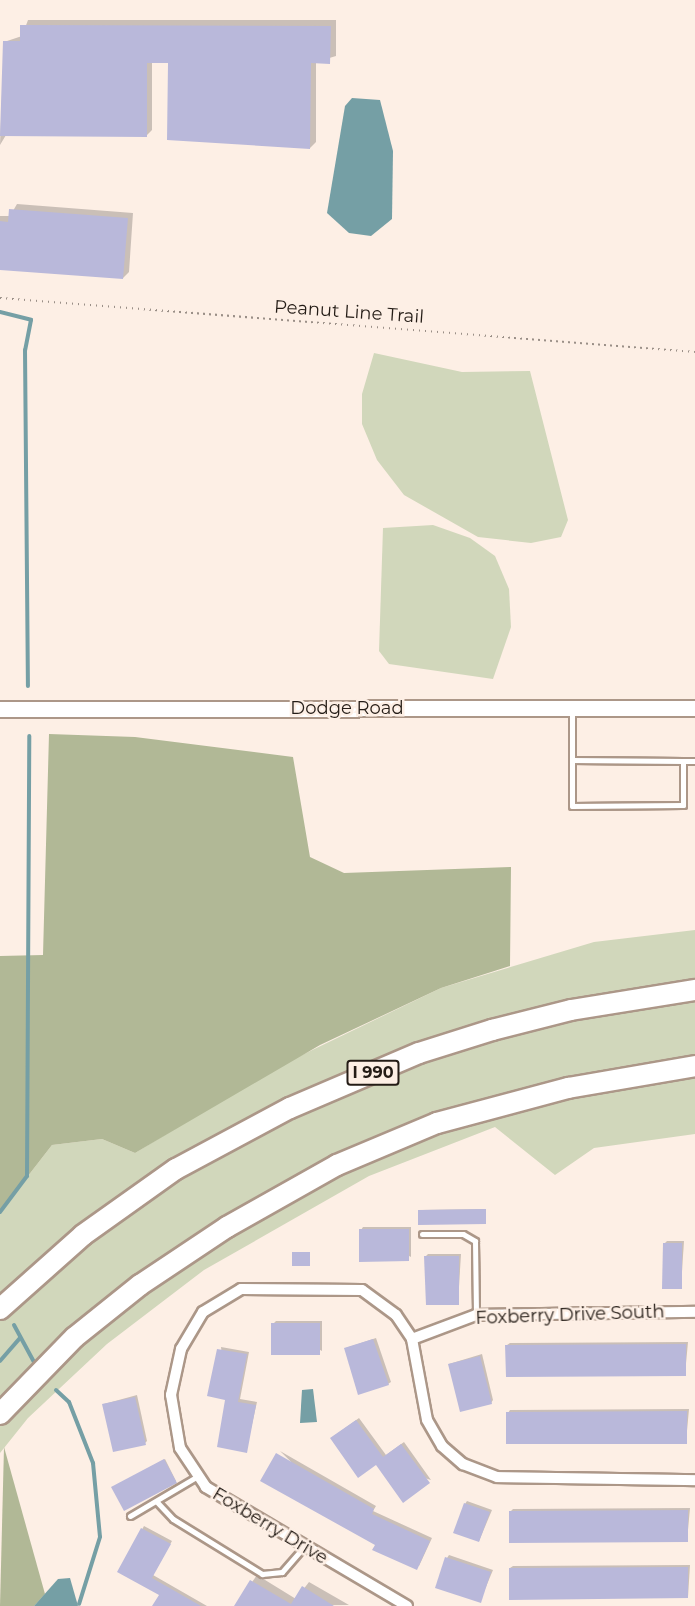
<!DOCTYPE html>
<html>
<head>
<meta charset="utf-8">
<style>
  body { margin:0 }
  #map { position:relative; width:695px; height:1606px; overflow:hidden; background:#fdefe5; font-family:Montserrat,sans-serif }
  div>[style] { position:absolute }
  .green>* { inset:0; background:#d1d7bb }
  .forest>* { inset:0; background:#b1b896 }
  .water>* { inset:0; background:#759fa5 }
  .shadow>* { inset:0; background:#0003 }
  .stream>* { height:4px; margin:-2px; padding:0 2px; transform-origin:2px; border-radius:2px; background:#759fa5 }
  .building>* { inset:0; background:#b9b8da }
  .path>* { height:2px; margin-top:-1px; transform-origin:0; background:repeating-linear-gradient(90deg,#9a8f87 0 1.5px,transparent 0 6px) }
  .roads { filter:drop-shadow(2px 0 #ac9788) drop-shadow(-2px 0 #ac9788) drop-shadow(0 2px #ac9788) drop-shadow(0 -2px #ac9788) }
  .lane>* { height:5px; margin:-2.5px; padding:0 2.5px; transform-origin:2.5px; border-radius:2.5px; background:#fff }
  .street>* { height:10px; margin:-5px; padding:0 5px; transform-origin:5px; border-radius:5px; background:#fff }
  .secondary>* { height:15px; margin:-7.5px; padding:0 7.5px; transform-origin:7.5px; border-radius:7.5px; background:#fff }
  .highway>* { height:20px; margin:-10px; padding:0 10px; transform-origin:10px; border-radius:10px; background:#fff }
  span { translate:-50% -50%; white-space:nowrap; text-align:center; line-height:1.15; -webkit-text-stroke:5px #fdefe5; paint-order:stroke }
  .shield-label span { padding:2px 4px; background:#fdefe5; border:2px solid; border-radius:4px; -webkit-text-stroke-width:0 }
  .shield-label { font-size:16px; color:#241c16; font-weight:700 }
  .street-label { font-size:18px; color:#241c16 }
</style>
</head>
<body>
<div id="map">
  <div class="green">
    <i style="clip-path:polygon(374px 353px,462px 372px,530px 371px,568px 520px,561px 537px,531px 543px,478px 537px,404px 495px,377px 460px,362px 424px,362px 394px)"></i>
    <i style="clip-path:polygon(433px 525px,470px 538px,495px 556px,509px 589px,511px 627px,493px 679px,389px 664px,379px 651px,383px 528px)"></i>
    <i style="clip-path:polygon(695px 930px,695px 1134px,594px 1148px,555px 1175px,495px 1127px,369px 1176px,204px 1270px,107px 1344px,28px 1418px,0 1453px,0 1212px,52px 1145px,102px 1139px,135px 1153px,277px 1067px,441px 988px,594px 942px)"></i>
  </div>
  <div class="forest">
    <i style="clip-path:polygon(49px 734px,135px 737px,293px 757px,310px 857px,344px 873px,511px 867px,510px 966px,441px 988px,320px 1045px,135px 1153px,102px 1139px,52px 1145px,0 1212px,0 956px,43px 955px)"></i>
    <i style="clip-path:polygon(4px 1447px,45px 1594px,34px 1606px,0 1606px)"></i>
  </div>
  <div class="water">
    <i style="clip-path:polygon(352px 98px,380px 100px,393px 151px,392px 219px,371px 236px,349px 233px,327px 213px,345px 106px)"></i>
    <i style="clip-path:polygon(313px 1389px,317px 1422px,300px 1423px,302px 1390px)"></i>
    <i style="clip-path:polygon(70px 1578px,78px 1606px,34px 1606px,58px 1579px)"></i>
  </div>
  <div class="shadow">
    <i style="clip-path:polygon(28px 20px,336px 20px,336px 56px,316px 62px,316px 142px,310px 148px,169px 62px,152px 62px,152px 130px,146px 136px,6px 135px,0 145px,4px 42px,22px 36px)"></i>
    <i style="clip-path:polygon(17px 204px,133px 213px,129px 272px,123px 278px,0 268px,0 216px,10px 216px)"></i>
    <i style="clip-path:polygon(486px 1209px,485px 1223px,420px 1210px,421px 1210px)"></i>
    <i style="clip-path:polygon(363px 1227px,411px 1227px,411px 1257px,361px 1230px)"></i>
    <i style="clip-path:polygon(667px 1241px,684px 1241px,681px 1287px,664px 1244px)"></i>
    <i style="clip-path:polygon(428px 1254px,461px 1254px,458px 1304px,425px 1257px)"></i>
    <i style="clip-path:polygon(276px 1321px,322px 1321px,322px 1351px,273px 1324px)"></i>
    <i style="clip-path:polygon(376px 1338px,391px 1382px,388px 1384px,346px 1348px)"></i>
    <i style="clip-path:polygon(688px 1342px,685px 1374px,507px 1345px,510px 1343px)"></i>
    <i style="clip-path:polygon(221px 1347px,249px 1352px,240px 1399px,257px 1402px,246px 1451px,227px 1399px)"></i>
    <i style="clip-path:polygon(482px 1354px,493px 1400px,491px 1403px,449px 1364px)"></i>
    <i style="clip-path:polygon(137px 1395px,147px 1441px,145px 1443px,104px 1404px)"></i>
    <i style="clip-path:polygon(689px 1409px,686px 1442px,508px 1413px,510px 1410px)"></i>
    <i style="clip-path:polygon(359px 1418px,386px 1455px,404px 1442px,431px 1480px,376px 1463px,334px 1436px)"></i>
    <i style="clip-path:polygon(280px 1451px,376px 1506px,373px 1511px,432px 1538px,419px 1566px,376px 1545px)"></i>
    <i style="clip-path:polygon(165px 1459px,176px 1481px,114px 1487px)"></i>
    <i style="clip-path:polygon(467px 1501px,492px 1510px,479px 1541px,465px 1504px)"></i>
    <i style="clip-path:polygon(690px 1508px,687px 1541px,510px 1512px,513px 1509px)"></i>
    <i style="clip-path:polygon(144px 1526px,172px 1541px,153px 1575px,207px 1606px,154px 1606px,161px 1594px,119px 1571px)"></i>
    <i style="clip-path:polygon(449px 1555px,493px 1570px,480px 1601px,447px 1558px)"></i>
    <i style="clip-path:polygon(690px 1565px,688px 1597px,510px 1568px,513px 1566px)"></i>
    <i style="clip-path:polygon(257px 1575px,296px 1599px,309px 1582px,349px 1605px,235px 1606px)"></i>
  </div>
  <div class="stream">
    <i style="left:0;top:312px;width:32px;rotate:14deg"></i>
    <i style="left:31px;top:320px;width:31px;rotate:101deg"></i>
    <i style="left:25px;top:350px;width:336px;rotate:89.5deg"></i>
    <i style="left:0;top:1212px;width:45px;rotate:-53.1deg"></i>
    <i style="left:27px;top:1176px;width:440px;rotate:-89.7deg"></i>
    <i style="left:14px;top:1325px;width:42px;rotate:61.6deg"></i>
    <i style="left:0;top:1361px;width:30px;rotate:-49deg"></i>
    <i style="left:56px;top:1390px;width:18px;rotate:43deg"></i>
    <i style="left:69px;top:1402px;width:66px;rotate:68.5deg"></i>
    <i style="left:93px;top:1463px;width:74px;rotate:84.6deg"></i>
    <i style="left:100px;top:1537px;width:70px;rotate:107.4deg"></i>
  </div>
  <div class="building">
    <i style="clip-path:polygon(20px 25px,331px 26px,330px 64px,311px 63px,310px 149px,167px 140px,168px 63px,147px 63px,147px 137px,0 136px,3px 41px,20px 41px)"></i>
    <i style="clip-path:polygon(9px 209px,128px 218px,123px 279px,0 270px,0 221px,8px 222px)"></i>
    <i style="clip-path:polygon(486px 1209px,486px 1224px,418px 1225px,418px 1210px)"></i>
    <i style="clip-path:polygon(359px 1229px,409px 1229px,409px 1261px,359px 1262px)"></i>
    <i style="clip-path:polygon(663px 1243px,682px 1243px,682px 1289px,662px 1289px)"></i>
    <i style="clip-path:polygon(292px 1252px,310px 1252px,310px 1266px,292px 1266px)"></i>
    <i style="clip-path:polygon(424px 1256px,459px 1256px,459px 1305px,426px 1305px)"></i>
    <i style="clip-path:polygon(271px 1323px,320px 1323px,320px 1355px,271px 1355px)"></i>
    <i style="clip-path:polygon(373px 1339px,389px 1385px,358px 1395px,344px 1348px)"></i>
    <i style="clip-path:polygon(686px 1344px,686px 1376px,506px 1377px,505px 1345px)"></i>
    <i style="clip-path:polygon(217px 1349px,247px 1354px,238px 1402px,256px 1405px,247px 1453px,217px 1447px,225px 1400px,207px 1396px)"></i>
    <i style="clip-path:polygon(480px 1356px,492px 1404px,460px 1412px,448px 1364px)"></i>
    <i style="clip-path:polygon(135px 1397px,146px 1445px,113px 1452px,102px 1404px)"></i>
    <i style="clip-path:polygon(687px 1411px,687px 1444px,506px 1444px,506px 1412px)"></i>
    <i style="clip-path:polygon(356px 1420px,383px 1457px,401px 1444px,430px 1483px,403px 1503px,376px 1465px,358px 1478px,330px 1438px)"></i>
    <i style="clip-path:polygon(276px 1453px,374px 1509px,372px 1514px,430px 1541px,417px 1570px,372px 1550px,375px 1545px,260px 1481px)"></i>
    <i style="clip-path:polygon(164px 1459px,177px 1483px,124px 1511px,111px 1487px)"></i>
    <i style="clip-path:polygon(464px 1503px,490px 1512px,479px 1542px,453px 1533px)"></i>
    <i style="clip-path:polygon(688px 1510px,688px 1542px,509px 1543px,509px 1511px)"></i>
    <i style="clip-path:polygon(141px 1528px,171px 1544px,152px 1578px,201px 1606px,152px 1606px,159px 1595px,117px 1572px)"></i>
    <i style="clip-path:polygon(445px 1557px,491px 1572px,481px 1603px,435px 1588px)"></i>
    <i style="clip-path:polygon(688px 1567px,688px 1598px,509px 1600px,509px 1568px)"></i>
    <i style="clip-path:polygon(250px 1580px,291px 1604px,302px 1586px,334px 1606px,234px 1606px)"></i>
  </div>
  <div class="path">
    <i style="left:0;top:298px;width:697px;rotate:4.44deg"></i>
  </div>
  <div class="roads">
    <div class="lane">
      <i style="left:572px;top:709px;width:97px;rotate:90deg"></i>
      <i style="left:572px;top:806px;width:111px;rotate:-0.5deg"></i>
      <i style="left:683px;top:805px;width:44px;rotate:-90deg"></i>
      <i style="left:683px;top:761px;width:12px"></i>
      <i style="left:572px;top:760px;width:111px;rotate:0.5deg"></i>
      <i style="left:422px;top:1234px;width:41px"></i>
      <i style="left:463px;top:1234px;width:14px;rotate:30deg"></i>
      <i style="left:475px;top:1241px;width:74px;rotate:89.2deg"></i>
      <i style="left:157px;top:1502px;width:23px;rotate:47deg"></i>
      <i style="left:173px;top:1519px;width:105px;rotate:31.7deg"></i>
      <i style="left:262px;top:1574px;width:20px;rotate:-6deg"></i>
      <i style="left:282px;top:1572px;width:32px;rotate:-49deg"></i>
      <i style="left:130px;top:1516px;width:79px;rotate:-30.5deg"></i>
    </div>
    <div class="street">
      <i style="left:412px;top:1339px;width:68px;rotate:-20.6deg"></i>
      <i style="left:476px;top:1315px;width:219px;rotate:-0.8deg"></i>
      <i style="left:407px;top:1606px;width:234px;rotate:-149.4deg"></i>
      <i style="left:206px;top:1487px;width:47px;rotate:-123.7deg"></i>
      <i style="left:180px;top:1448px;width:54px;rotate:-99.6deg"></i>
      <i style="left:171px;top:1395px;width:47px;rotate:-77.7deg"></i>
      <i style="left:181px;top:1349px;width:43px;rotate:-59.3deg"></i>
      <i style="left:203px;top:1312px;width:44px;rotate:-31.2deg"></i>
      <i style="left:241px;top:1289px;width:121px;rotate:0.5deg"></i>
      <i style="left:362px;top:1290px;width:42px;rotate:36.3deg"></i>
      <i style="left:396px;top:1315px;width:29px;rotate:56deg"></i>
      <i style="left:412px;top:1339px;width:82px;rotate:79.5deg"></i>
      <i style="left:427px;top:1420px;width:30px;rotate:60deg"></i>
      <i style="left:442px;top:1446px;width:28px;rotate:41deg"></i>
      <i style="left:463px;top:1464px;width:36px;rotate:21deg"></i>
      <i style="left:497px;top:1477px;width:198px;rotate:0.9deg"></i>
    </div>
    <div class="secondary">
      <i style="left:0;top:709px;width:695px;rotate:-0.08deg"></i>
    </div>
    <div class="highway">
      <i style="left:0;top:1309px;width:111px;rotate:-41.7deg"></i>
      <i style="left:83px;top:1235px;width:114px;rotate:-35.4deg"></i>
      <i style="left:176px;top:1169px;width:129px;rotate:-28.2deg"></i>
      <i style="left:290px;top:1108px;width:140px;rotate:-23.1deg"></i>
      <i style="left:419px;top:1053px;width:77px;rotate:-17.5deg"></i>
      <i style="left:492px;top:1030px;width:81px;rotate:-14.2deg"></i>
      <i style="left:571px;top:1010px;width:126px;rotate:-9.2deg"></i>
      <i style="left:0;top:1414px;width:107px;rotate:-45.8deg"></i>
      <i style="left:75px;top:1337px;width:83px;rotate:-38.7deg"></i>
      <i style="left:140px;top:1285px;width:105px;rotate:-33.7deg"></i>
      <i style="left:227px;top:1227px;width:126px;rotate:-29.4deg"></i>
      <i style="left:337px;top:1165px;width:108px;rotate:-22.8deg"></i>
      <i style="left:437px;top:1123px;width:136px;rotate:-15deg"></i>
      <i style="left:568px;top:1088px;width:129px;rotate:-9.8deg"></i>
    </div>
  </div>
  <div class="shield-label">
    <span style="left:373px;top:1073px">I 990</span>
  </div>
  <div class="street-label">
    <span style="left:349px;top:312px;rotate:4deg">Peanut Line Trail</span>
    <span style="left:347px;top:708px">Dodge Road</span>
    <span style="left:570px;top:1315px;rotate:-2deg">Foxberry Drive South</span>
    <span style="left:270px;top:1526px;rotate:31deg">Foxberry Drive</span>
  </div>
</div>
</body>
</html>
